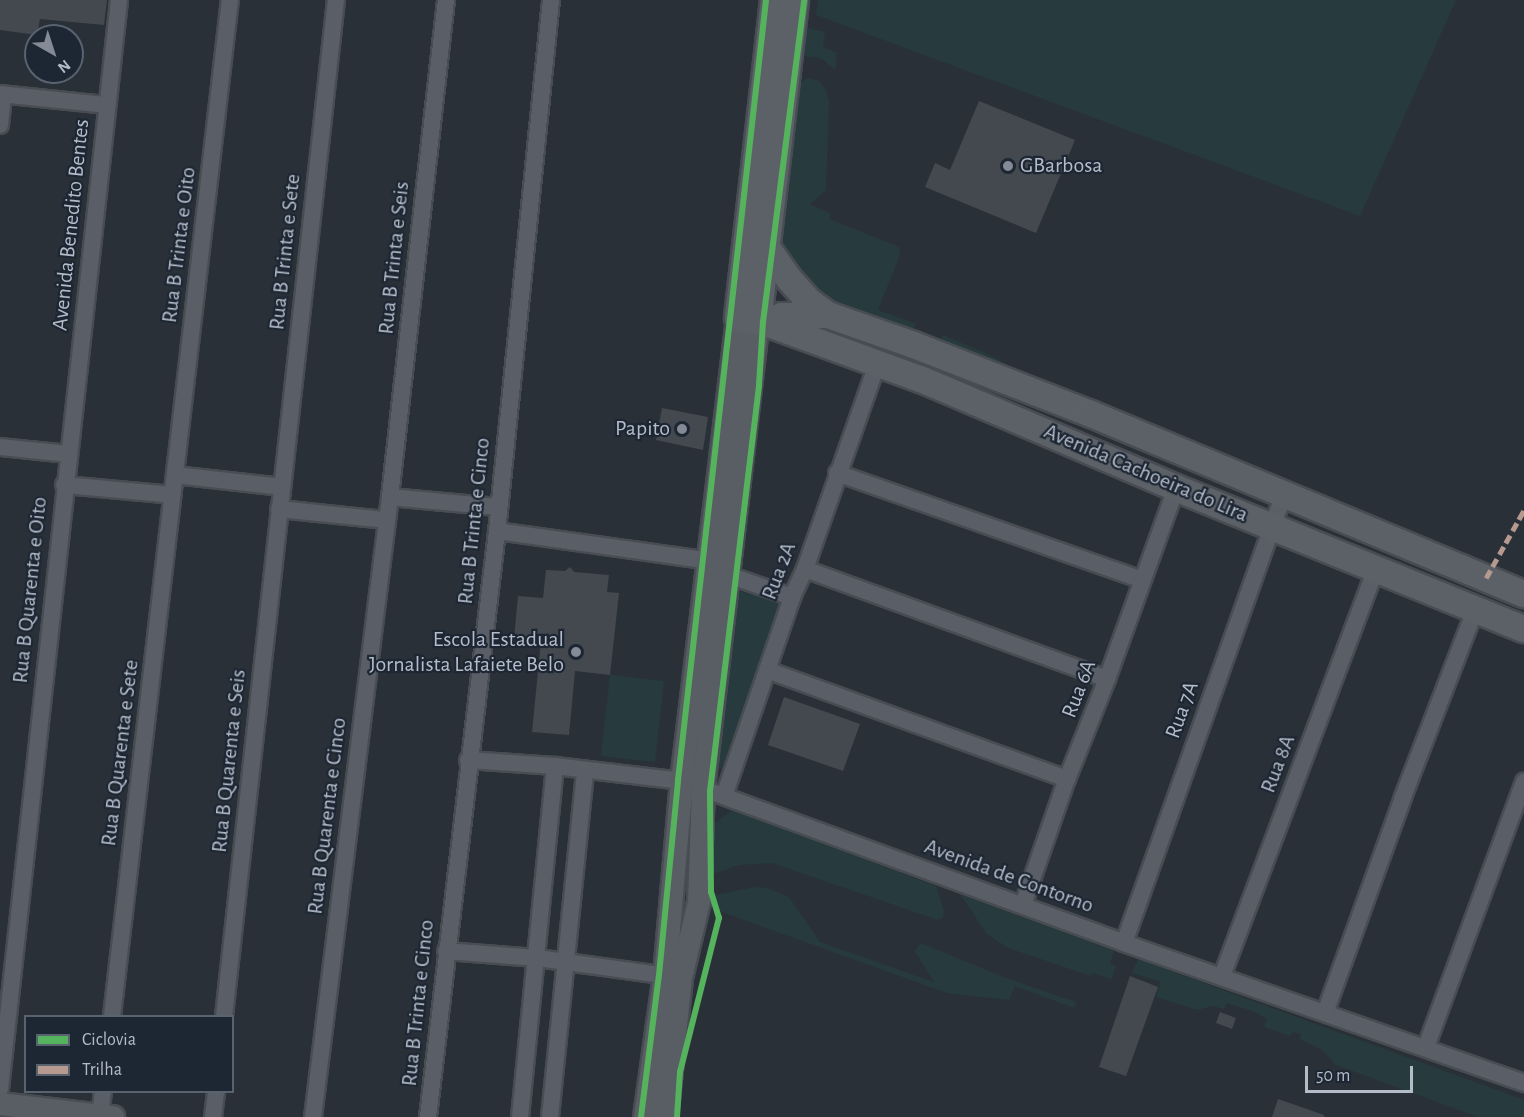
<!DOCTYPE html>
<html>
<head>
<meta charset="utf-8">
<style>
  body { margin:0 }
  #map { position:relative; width:1524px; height:1117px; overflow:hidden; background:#2a3038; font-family:"Alegreya Sans",sans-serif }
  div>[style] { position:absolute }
  .green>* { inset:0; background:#273a3e }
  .building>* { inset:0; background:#444950 }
  .roads { filter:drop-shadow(2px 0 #484c53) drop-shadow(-2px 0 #484c53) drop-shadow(0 2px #484c53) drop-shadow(0 -2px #484c53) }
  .street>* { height:16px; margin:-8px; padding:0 8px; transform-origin:8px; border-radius:8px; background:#5a5e66 }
  .secondary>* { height:22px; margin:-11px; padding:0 11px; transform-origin:11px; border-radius:11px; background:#595d64 }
  .primary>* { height:26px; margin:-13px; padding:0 13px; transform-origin:13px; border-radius:13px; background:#5c6168 }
  .quiet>* { height:4.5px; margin-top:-2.25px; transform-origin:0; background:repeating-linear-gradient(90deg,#b69a8f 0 9px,transparent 0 13.5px) }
  .cycleway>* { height:6px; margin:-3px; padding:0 3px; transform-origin:3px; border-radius:3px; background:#56b35d }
  .dots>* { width:16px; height:16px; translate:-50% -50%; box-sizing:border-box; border:3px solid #1d2633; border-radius:50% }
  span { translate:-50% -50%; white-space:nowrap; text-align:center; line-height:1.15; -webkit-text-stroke:4.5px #1d2633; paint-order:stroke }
  .poi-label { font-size:22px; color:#b4bcc9 }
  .left { translate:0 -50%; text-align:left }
  .right { translate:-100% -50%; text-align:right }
  .street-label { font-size:22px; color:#b4bcc9 }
  .legend { position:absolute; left:24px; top:1015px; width:210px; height:78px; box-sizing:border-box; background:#1d2633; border:2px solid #59626f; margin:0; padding:8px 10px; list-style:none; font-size:18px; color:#b4bcc9 }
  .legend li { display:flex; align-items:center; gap:12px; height:30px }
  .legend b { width:30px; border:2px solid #59626f }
  .north { position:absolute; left:24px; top:24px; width:60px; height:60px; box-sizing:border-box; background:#1d2633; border:2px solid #59626f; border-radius:50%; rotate:141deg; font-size:16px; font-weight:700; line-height:24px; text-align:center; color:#b4bcc9 }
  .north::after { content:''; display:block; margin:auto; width:21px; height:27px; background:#848b96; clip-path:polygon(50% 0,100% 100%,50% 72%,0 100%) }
  .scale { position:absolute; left:1305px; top:1066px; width:108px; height:27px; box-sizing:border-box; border:3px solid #b4bcc9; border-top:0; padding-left:8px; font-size:18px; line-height:21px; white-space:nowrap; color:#b4bcc9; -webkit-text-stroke:4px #1d2633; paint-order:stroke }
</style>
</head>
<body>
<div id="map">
  <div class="green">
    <i style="clip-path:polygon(818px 0,1456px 0,1360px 216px,816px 15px)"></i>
    <i style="clip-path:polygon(807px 28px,825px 32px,823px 47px,837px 53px,835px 70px,821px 58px,804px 56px)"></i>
    <i style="clip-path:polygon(807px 78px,819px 81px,826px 90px,829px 102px,826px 190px,810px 204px,831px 214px,829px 219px,899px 247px,900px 255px,878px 310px,916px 324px,912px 332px,862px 332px,778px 264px,791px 113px,795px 109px,799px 84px)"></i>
    <i style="clip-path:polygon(943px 335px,1001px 360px,995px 372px,985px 379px,972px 383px,937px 370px,934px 362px)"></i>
    <i style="clip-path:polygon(735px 590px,783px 603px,724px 770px,713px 765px)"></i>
    <i style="clip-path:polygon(610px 675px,664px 681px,655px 762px,601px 756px)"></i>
    <i style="clip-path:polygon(732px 810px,936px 886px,944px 910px,943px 918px,938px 920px,772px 863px,739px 865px,710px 875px,715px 823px)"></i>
    <i style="clip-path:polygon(755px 887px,767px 888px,789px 897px,820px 942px,934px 982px,915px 951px,921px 943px,1003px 977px,1076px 1002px,1074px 1008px,1015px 986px,1009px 1000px,947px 993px,708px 907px,716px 895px)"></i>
    <i style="clip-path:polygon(960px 894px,1114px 951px,1110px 964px,1116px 966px,1111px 979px,1092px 973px,1091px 976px,1008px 948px,986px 933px)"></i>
    <i style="clip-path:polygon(1138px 959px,1524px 1100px,1524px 1117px,1478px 1117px,1336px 1065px,1322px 1050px,1300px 1039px,1301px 1034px,1293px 1032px,1290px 1036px,1264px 1027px,1267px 1019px,1255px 1012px,1227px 1003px,1224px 1009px,1213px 1006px,1197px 1010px,1156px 997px,1161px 982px,1132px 973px)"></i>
  </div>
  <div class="building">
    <i style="clip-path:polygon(0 0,107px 0,104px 25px,40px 19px,37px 35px,0 30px)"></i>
    <i style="clip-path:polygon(979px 101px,1075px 140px,1036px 233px,925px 187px,935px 163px,950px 170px)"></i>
    <i style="clip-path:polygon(662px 408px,708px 417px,703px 450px,656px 440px)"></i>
    <i style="clip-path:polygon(570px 567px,574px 572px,609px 575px,607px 592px,619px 593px,610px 675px,575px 671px,569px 735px,532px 732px,541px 641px,514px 639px,518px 596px,543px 598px,546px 570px,565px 571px)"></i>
    <i style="clip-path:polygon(784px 697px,860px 724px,843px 771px,768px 745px)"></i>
    <i style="clip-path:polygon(1130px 976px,1158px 987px,1126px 1076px,1099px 1067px)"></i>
    <i style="clip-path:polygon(1220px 1012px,1236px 1018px,1232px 1029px,1216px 1023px)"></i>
    <i style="clip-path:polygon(1278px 1099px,1324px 1115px,1324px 1117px,1272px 1117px)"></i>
  </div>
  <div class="roads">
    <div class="street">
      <i style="left:0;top:94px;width:108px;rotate:5.9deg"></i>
      <i style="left:0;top:125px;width:31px;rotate:-84deg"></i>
      <i style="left:0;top:447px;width:68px;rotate:5.9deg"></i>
      <i style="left:837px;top:473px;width:323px;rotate:19.3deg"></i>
      <i style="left:175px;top:475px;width:108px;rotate:6.4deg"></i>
      <i style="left:64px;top:485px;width:109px;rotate:5.2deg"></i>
      <i style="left:390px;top:497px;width:108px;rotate:5.3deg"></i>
      <i style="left:279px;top:509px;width:108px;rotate:5.9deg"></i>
      <i style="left:497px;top:531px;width:215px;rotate:8deg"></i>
      <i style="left:805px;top:569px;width:321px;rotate:20deg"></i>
      <i style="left:728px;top:575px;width:68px;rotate:19deg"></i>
      <i style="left:767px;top:670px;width:319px;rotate:20deg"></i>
      <i style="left:468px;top:760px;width:87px;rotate:3.9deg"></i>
      <i style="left:555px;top:766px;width:128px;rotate:6.7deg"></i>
      <i style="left:682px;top:781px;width:471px;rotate:20.1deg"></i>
      <i style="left:1124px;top:943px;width:424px;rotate:19.3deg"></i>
      <i style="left:724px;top:796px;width:210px;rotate:-71.1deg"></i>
      <i style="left:792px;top:597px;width:31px;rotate:-65deg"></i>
      <i style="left:805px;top:569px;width:219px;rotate:-70.6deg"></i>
      <i style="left:1023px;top:905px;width:133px;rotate:-70.8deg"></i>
      <i style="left:1067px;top:779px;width:108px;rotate:-68.2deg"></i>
      <i style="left:1107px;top:679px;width:203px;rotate:-70.1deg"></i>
      <i style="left:1124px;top:943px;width:478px;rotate:-70.4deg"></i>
      <i style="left:446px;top:951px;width:91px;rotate:4.4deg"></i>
      <i style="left:537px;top:958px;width:139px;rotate:7.8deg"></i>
      <i style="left:1222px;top:976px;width:436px;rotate:-69.3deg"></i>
      <i style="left:1325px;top:1013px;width:230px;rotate:-70.1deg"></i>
      <i style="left:1403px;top:797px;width:200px;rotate:-68.9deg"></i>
      <i style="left:112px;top:1016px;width:1023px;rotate:-83.38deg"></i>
      <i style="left:224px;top:1016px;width:1022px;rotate:-83.71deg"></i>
      <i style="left:1426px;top:1047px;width:283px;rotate:-69.7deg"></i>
      <i style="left:0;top:1089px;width:1095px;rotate:-83.76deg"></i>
      <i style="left:100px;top:1116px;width:24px;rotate:-83deg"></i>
      <i style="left:213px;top:1117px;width:25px;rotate:-83deg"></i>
      <i style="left:313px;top:1117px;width:625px;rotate:-82.92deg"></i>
      <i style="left:390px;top:497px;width:500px;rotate:-83.57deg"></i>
      <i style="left:428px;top:1117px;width:590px;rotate:-83.28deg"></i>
      <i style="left:497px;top:531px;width:534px;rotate:-84.19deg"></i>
      <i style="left:520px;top:1117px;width:353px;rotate:-84.3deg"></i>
      <i style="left:550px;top:1117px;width:349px;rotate:-84.2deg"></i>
    </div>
    <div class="secondary">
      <i style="left:0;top:1104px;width:114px;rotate:6.6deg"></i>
      <i style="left:645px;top:1117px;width:143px;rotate:-82deg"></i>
      <i style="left:665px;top:975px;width:195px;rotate:-85deg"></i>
      <i style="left:682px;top:781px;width:466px;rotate:-83.1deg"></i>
      <i style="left:666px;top:1117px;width:140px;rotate:-83.8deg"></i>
      <i style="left:681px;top:978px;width:78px;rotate:-76.7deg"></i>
      <i style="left:699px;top:902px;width:114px;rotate:-88deg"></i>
      <i style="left:703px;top:788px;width:469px;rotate:-83.3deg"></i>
    </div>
    <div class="primary">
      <i style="left:774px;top:0;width:320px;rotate:96.5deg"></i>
      <i style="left:738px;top:318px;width:28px;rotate:10deg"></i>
      <i style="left:766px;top:323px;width:167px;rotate:20deg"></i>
      <i style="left:923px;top:380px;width:275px;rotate:23.1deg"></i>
      <i style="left:1176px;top:488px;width:375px;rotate:22.1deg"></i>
      <i style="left:768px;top:249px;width:37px;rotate:55deg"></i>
      <i style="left:789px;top:279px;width:31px;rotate:48deg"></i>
      <i style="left:810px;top:302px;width:22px;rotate:36deg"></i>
      <i style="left:758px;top:322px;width:324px;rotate:-83.4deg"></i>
      <i style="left:766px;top:323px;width:17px;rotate:-24deg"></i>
      <i style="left:782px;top:316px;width:46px;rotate:-1.2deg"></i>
      <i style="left:828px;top:315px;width:91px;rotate:19.2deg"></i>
      <i style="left:914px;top:345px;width:190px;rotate:21.3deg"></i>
      <i style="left:1091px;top:414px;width:469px;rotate:22.6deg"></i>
    </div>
  </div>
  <div class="quiet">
    <i style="left:1486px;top:578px;width:78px;rotate:-60.8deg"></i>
  </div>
  <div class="cycleway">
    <i style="left:641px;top:1117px;width:143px;rotate:-82.8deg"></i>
    <i style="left:659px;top:975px;width:196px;rotate:-84.4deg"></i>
    <i style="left:678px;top:780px;width:785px;rotate:-83.56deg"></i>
    <i style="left:677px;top:1117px;width:45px;rotate:-86.2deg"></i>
    <i style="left:680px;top:1072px;width:159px;rotate:-75.8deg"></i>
    <i style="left:719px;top:918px;width:27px;rotate:-107deg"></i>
    <i style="left:711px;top:892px;width:101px;rotate:-90.6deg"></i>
    <i style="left:710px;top:791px;width:409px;rotate:-83.1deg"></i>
    <i style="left:759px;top:385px;width:63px;rotate:-86.4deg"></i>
    <i style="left:763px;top:322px;width:325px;rotate:-82.7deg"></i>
  </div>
  <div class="dots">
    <i style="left:1008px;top:166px;background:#848b96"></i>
    <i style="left:682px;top:429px;background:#848b96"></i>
    <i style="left:576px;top:652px;background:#848b96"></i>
  </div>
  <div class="poi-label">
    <span class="left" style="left:1020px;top:166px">GBarbosa</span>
    <span class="right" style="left:670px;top:429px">Papito</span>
    <span class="right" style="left:564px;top:652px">Escola Estadual<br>Jornalista Lafaiete Belo</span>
  </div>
  <div class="street-label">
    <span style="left:71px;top:225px;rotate:-84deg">Avenida Benedito Bentes</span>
    <span style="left:179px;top:245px;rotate:-83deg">Rua B Trinta e Oito</span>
    <span style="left:285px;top:252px;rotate:-84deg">Rua B Trinta e Sete</span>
    <span style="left:394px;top:258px;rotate:-84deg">Rua B Trinta e Seis</span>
    <span style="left:1146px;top:473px;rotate:23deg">Avenida Cachoeira do Lira</span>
    <span style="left:474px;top:521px;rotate:-84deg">Rua B Trinta e Cinco</span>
    <span style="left:779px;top:571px;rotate:-69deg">Rua 2A</span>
    <span style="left:30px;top:590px;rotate:-84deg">Rua B Quarenta e Oito</span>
    <span style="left:1079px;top:689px;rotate:-69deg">Rua 6A</span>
    <span style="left:1182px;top:710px;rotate:-70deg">Rua 7A</span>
    <span style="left:120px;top:753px;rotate:-83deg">Rua B Quarenta e Sete</span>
    <span style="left:229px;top:761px;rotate:-84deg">Rua B Quarenta e Seis</span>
    <span style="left:1278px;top:764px;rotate:-69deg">Rua 8A</span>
    <span style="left:327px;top:816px;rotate:-83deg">Rua B Quarenta e Cinco</span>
    <span style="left:1009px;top:876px;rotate:20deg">Avenida de Contorno</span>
    <span style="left:418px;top:1003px;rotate:-84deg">Rua B Trinta e Cinco</span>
  </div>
  <ul class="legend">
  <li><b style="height:8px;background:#56b35d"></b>Ciclovia</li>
  <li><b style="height:8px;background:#b69a8f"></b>Trilha</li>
  </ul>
  <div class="north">N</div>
  <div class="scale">50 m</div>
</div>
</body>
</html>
